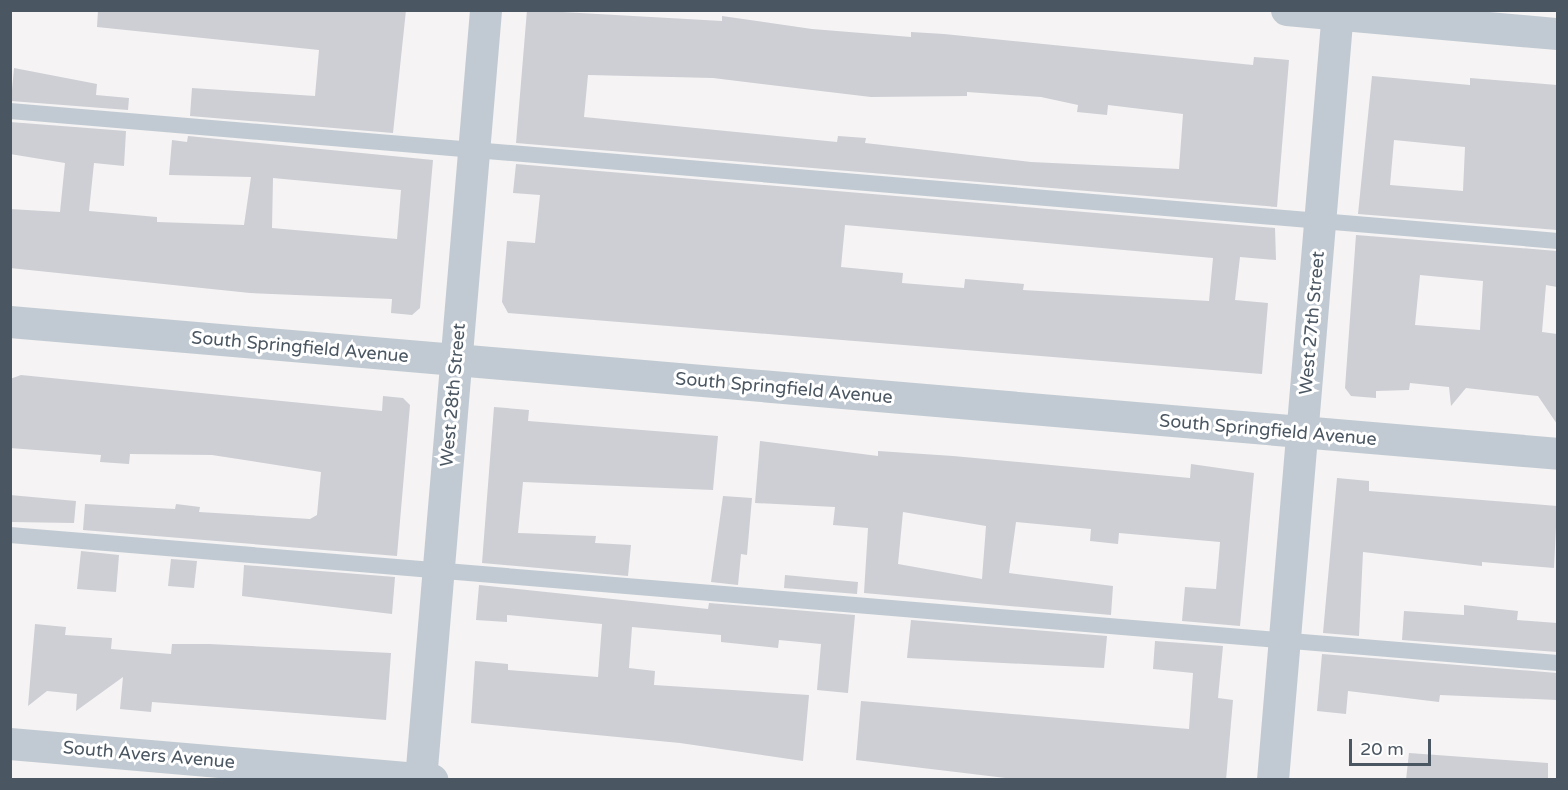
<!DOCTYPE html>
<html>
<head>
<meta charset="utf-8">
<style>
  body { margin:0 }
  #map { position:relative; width:1568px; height:790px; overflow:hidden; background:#f5f3f3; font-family:"Varela Round",sans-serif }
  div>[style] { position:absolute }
  .building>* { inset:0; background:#cdcfd5 }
  .lane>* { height:16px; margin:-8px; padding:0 8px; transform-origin:8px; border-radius:8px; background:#c1cad2 }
  .street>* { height:32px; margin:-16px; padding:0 16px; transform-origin:16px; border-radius:16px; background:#c1cad2 }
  span { translate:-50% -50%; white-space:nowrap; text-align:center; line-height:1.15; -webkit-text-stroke:6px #fff; paint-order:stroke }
  .street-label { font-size:18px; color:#4a5661 }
  .frame { position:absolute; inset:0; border:12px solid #4a5661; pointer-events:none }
  .scale { position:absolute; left:1349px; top:739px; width:82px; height:27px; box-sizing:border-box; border:3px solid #4a5661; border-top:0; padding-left:8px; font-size:18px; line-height:21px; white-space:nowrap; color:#4a5661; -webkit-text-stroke:4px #fff; paint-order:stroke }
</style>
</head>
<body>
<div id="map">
  <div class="building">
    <i style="clip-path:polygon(98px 10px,406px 10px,393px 133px,190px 116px,192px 88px,315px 96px,319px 50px,97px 27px)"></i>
    <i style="clip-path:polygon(evenodd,527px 10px,722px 21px,722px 16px,812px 29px,911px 37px,911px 32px,944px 34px,1253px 65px,1254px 57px,1289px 60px,1277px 207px,516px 143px,527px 10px,588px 75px,713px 78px,871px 97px,967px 96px,967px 92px,1041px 97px,1078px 105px,1077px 112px,1107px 115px,1108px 105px,1183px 114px,1179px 169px,1031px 162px,865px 143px,866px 138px,838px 136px,837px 142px,584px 117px,588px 75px)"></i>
    <i style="clip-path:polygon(14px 68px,97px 84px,96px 95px,129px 98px,128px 110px,11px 101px)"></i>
    <i style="clip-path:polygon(evenodd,1372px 76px,1470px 85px,1470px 78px,1557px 85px,1557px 230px,1358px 214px,1372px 76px,1394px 140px,1465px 147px,1463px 191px,1390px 185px,1394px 140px)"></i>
    <i style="clip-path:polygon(evenodd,10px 122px,126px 131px,124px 166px,94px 163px,89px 211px,157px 217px,157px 222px,244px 225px,251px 177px,169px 175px,172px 140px,187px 142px,188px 136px,433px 160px,420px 308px,412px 315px,391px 313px,392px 299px,250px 293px,10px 268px,10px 209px,60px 212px,65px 163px,10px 154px,10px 122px,273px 178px,401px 190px,397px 239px,272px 228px,273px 178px)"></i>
    <i style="clip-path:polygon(evenodd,516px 164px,1275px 228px,1276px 260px,1240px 257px,1235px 300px,1268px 303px,1262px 374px,508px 313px,502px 302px,507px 241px,535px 243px,540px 195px,513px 193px,516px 164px,845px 225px,1213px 258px,1209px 301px,1023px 290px,1024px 284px,965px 279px,964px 288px,902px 283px,903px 273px,841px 267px,845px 225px)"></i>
    <i style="clip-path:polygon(evenodd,1356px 235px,1557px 251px,1557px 287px,1546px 285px,1542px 332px,1557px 334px,1557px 424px,1538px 396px,1466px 388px,1451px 406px,1449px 387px,1410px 383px,1409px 390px,1376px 391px,1376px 398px,1351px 396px,1345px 388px,1356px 235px,1420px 275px,1483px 281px,1480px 330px,1415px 325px,1420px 275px)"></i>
    <i style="clip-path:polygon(21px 375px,382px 411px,383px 396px,403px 398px,410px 405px,397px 556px,83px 530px,85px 504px,175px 509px,176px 504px,200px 507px,199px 512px,310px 519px,317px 515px,321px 472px,212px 455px,130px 454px,129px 464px,100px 462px,101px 455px,10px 448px,10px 379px)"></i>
    <i style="clip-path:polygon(494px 407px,529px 410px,528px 421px,718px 436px,713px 490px,523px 482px,518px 533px,596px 536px,595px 543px,631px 545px,628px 576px,482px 563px)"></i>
    <i style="clip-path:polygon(evenodd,760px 441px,878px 456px,878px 451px,953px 456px,1190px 478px,1191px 464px,1254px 473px,1240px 626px,1182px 621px,1185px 587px,1216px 589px,1220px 542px,1119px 533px,1118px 544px,1090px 541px,1091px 529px,1016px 522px,1009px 573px,1113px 586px,1111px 615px,864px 593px,868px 528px,833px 525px,835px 507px,755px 503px,760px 441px,903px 512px,986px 526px,982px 579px,898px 564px,903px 512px)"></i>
    <i style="clip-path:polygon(1337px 478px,1369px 481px,1369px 491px,1557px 506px,1554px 568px,1482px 562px,1482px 566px,1363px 552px,1359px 636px,1323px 633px)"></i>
    <i style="clip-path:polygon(10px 495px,76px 501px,74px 523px,10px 522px)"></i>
    <i style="clip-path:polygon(723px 496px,752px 498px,747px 555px,741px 554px,738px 585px,711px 582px)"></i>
    <i style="clip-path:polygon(81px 551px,119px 555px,116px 592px,77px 589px)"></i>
    <i style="clip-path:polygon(171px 559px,197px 561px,194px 588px,168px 586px)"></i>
    <i style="clip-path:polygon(244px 565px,395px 577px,392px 614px,242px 596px)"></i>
    <i style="clip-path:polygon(785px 575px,858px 582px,857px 594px,784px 588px)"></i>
    <i style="clip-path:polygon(479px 585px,708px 609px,709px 603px,855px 615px,848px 693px,817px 690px,821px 644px,779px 640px,778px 648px,721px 642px,721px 635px,632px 627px,629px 668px,655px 671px,654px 685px,809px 695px,803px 761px,680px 743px,471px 723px,475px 661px,508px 664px,508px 670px,598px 677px,602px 624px,507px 615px,507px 622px,476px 620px)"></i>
    <i style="clip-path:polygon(1464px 605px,1518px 611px,1517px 620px,1557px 623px,1557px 652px,1402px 640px,1404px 611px,1464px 615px)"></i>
    <i style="clip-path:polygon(911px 620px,1107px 636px,1104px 668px,907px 658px)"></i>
    <i style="clip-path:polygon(35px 624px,66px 627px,65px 635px,112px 638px,111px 649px,171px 654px,172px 644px,209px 644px,391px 653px,386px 720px,152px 702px,151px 712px,120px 709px,123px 677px,76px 711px,77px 694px,47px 691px,28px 706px)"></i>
    <i style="clip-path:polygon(1155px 641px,1223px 646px,1218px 698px,1233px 700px,1226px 780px,1014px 779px,856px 760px,861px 701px,1189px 729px,1193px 673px,1153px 669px)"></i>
    <i style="clip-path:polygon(1322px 654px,1557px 673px,1557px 700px,1440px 695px,1439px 702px,1348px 691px,1346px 714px,1317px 711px)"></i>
    <i style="clip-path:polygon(1409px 753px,1548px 763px,1548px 780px,1406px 780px)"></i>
  </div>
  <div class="lane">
    <i style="left:10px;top:111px;width:1553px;rotate:4.8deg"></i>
    <i style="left:10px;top:535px;width:1553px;rotate:4.73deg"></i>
  </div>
  <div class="street">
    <i style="left:1287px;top:10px;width:272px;rotate:5.1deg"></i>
    <i style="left:10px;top:322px;width:1554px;rotate:4.87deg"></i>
    <i style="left:10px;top:744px;width:424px;rotate:4.9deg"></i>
    <i style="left:421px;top:780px;width:773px;rotate:-85.17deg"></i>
    <i style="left:1273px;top:780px;width:773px;rotate:-85.17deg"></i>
  </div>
  <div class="street-label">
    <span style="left:1312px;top:323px;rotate:-85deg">West 27th Street</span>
    <span style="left:300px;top:347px;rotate:5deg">South Springfield Avenue</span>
    <span style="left:784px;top:388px;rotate:5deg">South Springfield Avenue</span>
    <span style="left:453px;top:395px;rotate:-85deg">West 28th Street</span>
    <span style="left:1268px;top:430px;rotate:5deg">South Springfield Avenue</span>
    <span style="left:149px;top:755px;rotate:5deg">South Avers Avenue</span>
  </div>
  <div class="frame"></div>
  <div class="scale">20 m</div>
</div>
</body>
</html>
